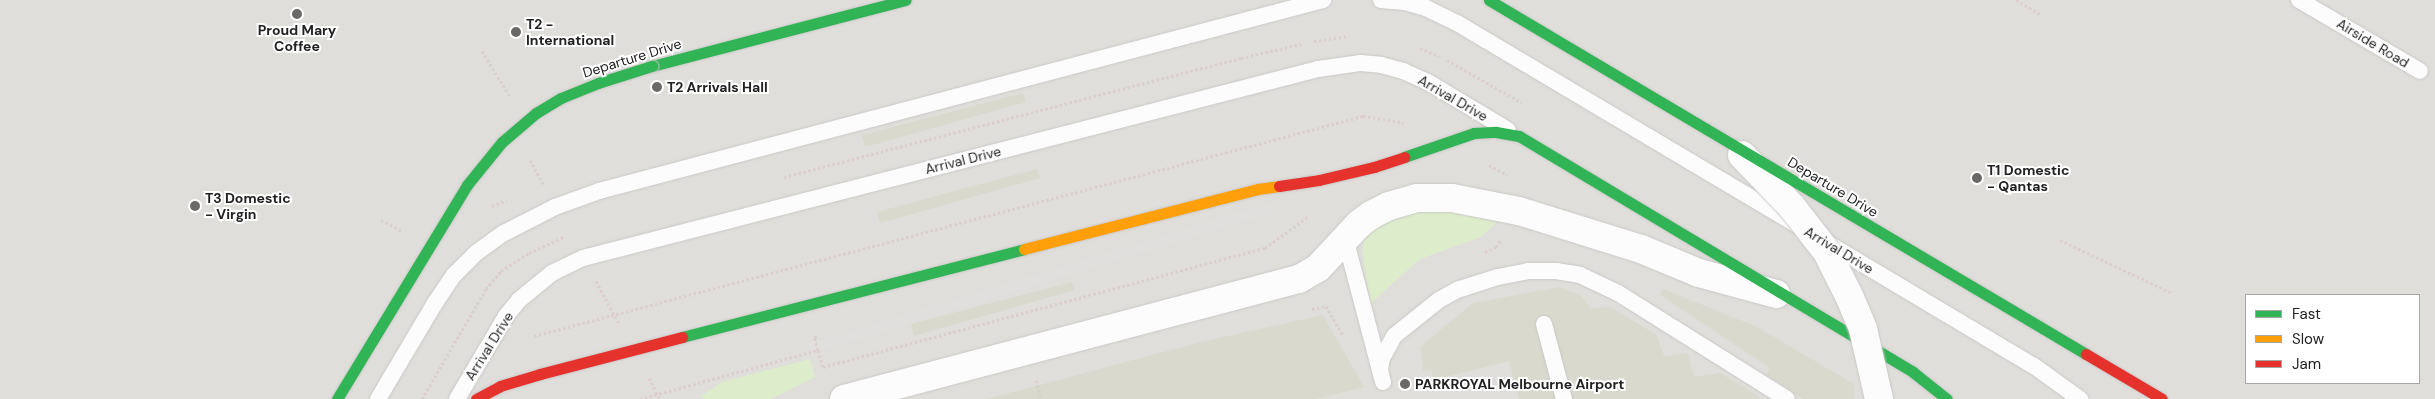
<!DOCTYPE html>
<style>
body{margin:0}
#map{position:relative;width:2435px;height:399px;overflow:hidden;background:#f0eeeb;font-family:"DM Sans",sans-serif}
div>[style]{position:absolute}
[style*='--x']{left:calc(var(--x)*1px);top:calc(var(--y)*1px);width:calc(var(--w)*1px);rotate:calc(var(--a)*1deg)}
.airport>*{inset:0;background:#e0deda}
.construction>*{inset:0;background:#d9d9cd}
.grass>*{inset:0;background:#ddeccb}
.parking>*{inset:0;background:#e0dfde;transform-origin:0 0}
.path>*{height:3px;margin-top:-1.5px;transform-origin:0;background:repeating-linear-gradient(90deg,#dccecd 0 2.5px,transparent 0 5px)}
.roads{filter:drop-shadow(0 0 1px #c9c8c7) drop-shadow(0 0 1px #c9c8c7)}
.lane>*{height:16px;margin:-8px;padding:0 8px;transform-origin:8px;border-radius:8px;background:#fdfcfc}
.street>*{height:28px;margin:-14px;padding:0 14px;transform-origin:14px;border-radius:14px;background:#fdfcfc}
.fast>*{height:11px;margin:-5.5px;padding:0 5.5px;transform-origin:5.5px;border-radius:5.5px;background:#30b455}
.slow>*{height:11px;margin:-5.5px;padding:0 5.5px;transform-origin:5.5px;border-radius:5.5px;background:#ff9f0a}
.jam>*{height:11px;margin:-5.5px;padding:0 5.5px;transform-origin:5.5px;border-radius:5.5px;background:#e5322d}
.bridges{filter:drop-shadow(0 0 1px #c9c8c7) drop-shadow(0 0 1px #c9c8c7)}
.street-bridge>*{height:28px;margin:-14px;padding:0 14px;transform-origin:14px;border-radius:14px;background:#fdfcfc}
.fast-bridge>*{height:11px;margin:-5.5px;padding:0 5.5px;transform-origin:5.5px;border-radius:5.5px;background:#30b455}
.jam-bridge>*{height:11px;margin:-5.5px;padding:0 5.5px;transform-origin:5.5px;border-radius:5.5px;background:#e5322d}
.dots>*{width:14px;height:14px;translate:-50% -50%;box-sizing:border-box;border:2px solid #fff;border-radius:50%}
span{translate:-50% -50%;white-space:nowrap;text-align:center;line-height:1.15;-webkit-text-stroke:4px #fff;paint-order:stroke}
.poi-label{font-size:14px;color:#222;font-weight:700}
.left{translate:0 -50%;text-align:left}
.street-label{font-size:14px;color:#222}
.legend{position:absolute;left:2245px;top:294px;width:175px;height:90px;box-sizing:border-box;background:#fff;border:1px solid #a7a7a7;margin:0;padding:6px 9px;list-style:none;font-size:15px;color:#222}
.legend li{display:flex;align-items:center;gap:10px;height:25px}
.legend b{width:25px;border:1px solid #a7a7a7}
</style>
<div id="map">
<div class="airport">
<div style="clip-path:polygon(evenodd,0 0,2435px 0,2435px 399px,0 399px,0 0,2246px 295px,2419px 295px,2419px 383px,2246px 383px,2246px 295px)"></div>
</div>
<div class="construction">
<div style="clip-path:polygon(1023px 93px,1026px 102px,865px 147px,862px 135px)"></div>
<div style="clip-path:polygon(1037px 169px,1040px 178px,880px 223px,877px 212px)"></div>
<div style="clip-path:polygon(1072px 282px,1075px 290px,914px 336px,911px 324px)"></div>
<div style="clip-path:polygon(1560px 287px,1580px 295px,1591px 308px,1610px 307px,1657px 335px,1664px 357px,1688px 353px,1694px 377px,1720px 373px,1757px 395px,1759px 399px,1519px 399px,1509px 361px,1434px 380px,1431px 370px,1423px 372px,1420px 347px,1473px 303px)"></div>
<div style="clip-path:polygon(1663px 289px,1755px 326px,1854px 384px,1854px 399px,1803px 399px,1766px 374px,1770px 368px,1660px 295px)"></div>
<div style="clip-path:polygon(1323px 315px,1364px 387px,1316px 399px,987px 399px,1201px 342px)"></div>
</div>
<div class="grass">
<div style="clip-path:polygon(1442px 208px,1500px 219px,1481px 237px,1420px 259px,1371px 303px,1363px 260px,1363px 241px,1375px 225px,1393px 214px)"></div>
<div style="clip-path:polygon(810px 359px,815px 377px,771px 399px,705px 399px,701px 396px,722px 382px)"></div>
</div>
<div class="parking">
<div style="left:1270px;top:203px;width:10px;height:483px;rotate:73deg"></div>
</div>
<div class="path">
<div style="--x:2016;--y:0;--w:30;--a:30"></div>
<div style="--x:1314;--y:41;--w:36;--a:-8"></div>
<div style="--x:1420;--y:48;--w:21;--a:23"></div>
<div style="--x:482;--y:51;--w:52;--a:58.5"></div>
<div style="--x:1447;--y:60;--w:86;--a:29.8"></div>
<div style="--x:530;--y:160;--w:29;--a:61"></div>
<div style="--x:1489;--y:165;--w:21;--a:28"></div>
<div style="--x:784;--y:177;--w:472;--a:-14.6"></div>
<div style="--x:1241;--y:58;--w:62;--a:-13.1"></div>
<div style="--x:492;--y:206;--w:16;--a:-22"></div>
<div style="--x:381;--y:220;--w:24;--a:28"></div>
<div style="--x:2060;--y:240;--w:124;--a:25.3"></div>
<div style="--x:1485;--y:252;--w:12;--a:-24"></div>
<div style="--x:1496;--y:247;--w:9;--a:-58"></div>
<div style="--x:596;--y:281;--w:47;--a:61.8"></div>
<div style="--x:1312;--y:309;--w:14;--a:-12"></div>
<div style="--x:1326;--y:306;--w:34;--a:60"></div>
<div style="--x:534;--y:336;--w:858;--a:-14.86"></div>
<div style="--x:1363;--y:116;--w:39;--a:9"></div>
<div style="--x:1402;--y:122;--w:2;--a:63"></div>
<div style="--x:818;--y:350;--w:18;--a:74"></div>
<div style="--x:823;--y:367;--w:458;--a:-15.1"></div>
<div style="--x:1265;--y:248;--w:54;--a:-36"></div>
<div style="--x:649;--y:378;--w:24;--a:62"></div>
<div style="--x:1036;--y:380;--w:20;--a:75"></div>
<div style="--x:422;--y:399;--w:127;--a:-59.8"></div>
<div style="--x:486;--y:289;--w:23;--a:-50"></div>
<div style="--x:501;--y:271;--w:33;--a:-33"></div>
<div style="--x:529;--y:253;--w:38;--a:-25"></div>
<div style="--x:640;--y:399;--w:185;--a:-15.4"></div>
<div style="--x:818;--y:350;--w:14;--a:-107"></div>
<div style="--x:814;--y:337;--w:3;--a:0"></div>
</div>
<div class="roads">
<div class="lane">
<div style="--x:1381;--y:0;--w:24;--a:5"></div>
<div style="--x:1405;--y:2;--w:22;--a:16"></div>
<div style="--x:1426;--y:8;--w:34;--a:26"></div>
<div style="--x:1457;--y:23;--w:398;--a:30.7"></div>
<div style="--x:2299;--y:0;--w:140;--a:30.4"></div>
<div style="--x:1345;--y:238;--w:149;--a:75.2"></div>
<div style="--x:1824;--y:241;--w:244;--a:30.8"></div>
<div style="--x:2034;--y:366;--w:57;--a:35.7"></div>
<div style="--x:1544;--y:324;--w:78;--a:75.1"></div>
<div style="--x:1380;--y:370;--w:12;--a:-81"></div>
<div style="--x:1382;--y:358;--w:25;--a:-61"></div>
<div style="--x:1394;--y:336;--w:58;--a:-38.7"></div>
<div style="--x:1439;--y:300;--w:21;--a:-29"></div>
<div style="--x:1457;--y:290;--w:43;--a:-17.6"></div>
<div style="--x:1498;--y:277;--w:31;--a:-11"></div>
<div style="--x:1528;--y:271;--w:28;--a:0"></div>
<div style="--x:1556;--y:271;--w:24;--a:9"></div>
<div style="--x:1580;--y:275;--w:42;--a:25.3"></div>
<div style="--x:1618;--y:293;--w:199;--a:32.1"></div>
<div style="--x:378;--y:399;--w:112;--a:-59.3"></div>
<div style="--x:435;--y:303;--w:34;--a:-56"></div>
<div style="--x:454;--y:275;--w:31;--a:-45"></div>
<div style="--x:476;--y:253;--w:34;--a:-36"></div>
<div style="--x:504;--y:233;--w:57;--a:-27"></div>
<div style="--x:555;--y:207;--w:47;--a:-20"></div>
<div style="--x:599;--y:191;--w:749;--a:-14.78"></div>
<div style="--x:457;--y:399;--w:96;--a:-59.4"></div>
<div style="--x:506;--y:316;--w:21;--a:-51"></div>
<div style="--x:519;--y:300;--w:43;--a:-39.3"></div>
<div style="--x:552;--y:273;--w:34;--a:-26"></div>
<div style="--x:583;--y:258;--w:759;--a:-14.42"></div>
<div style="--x:1318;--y:69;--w:42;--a:-8.1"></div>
<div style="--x:1360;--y:63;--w:21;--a:5"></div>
<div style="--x:1381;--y:65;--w:23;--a:15"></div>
<div style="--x:1403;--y:71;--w:27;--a:24"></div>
<div style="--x:1428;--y:82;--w:93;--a:31"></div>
</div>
<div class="street">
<div style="--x:844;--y:399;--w:471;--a:-14.8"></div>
<div style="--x:1299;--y:279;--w:22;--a:-30"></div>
<div style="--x:1318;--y:268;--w:60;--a:-47"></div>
<div style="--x:1359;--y:224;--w:15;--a:-37"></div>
<div style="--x:1371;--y:215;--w:20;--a:-27"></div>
<div style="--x:1389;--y:206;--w:29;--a:-16"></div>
<div style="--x:1417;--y:198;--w:35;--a:0"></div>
<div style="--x:1452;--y:198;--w:68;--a:11"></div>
<div style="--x:1519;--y:211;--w:128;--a:17.3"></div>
<div style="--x:1641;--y:249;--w:63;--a:22.5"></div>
<div style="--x:1699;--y:273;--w:80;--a:15.3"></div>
</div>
<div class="fast">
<div style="--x:652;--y:66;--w:262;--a:-14.6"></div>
<div style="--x:1404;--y:157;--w:74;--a:-18.9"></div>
<div style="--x:1474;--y:133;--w:22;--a:-3"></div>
<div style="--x:1496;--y:132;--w:23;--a:10"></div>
<div style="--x:1519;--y:136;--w:459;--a:30.9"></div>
<div style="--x:1913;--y:372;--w:43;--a:38.5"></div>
<div style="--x:682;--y:337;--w:353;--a:-14.4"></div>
</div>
<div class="slow">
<div style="--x:1024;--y:249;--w:242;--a:-14.4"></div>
<div style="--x:1258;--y:189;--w:21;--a:-8"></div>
</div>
<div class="jam">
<div style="--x:1279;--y:186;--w:40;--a:-8.5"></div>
<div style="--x:1319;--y:180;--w:57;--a:-13.3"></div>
<div style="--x:1374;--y:167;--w:32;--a:-18"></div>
<div style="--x:476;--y:399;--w:27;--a:-28"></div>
<div style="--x:500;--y:386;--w:42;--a:-16.7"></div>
<div style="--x:540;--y:374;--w:147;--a:-14.6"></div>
</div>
</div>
<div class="bridges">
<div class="street-bridge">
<div style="--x:1742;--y:155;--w:72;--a:46.1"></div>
<div style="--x:1792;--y:207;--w:57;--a:52.1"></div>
<div style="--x:1827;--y:252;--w:51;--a:63.4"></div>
<div style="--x:1850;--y:298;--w:34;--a:67"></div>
<div style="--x:1863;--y:329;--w:72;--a:77.1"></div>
</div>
<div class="fast-bridge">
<div style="--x:1489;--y:0;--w:694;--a:30.67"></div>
<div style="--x:337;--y:399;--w:250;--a:-58.7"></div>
<div style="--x:467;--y:185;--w:55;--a:-50.9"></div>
<div style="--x:502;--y:142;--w:45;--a:-40.5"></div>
<div style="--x:536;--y:113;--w:29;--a:-31"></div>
<div style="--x:561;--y:98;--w:40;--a:-22"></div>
<div style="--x:598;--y:83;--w:57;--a:-17.5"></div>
</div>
<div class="jam-bridge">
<div style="--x:2086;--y:354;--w:88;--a:30.6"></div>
</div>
</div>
<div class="dots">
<div style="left:297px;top:14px;background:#6a6968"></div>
<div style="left:516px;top:32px;background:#6a6968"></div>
<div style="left:657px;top:87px;background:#6a6968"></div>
<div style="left:1977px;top:178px;background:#6a6968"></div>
<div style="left:195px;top:206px;background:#6a6968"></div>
<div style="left:1405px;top:384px;background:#6a6968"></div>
</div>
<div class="poi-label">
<span class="left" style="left:526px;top:32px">T2 -<br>International</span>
<span style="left:297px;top:38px">Proud Mary<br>Coffee</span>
<span class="left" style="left:667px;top:87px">T2 Arrivals Hall</span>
<span class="left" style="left:1987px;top:178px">T1 Domestic<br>- Qantas</span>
<span class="left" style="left:205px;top:206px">T3 Domestic<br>- Virgin</span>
<span class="left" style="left:1415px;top:384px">PARKROYAL Melbourne Airport</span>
</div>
<div class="street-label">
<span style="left:2373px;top:43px;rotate:31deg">Airside Road</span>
<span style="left:632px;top:58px;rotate:-17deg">Departure Drive</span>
<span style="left:1453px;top:98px;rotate:30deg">Arrival Drive</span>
<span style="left:963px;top:160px;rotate:-14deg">Arrival Drive</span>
<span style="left:1833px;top:187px;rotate:31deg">Departure Drive</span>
<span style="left:1839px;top:250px;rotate:31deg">Arrival Drive</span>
<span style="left:489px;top:346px;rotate:-58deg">Arrival Drive</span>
</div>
<ul class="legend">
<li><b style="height:6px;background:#30b455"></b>Fast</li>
<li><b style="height:6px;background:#ff9f0a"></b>Slow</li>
<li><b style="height:6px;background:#e5322d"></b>Jam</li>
</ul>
</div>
